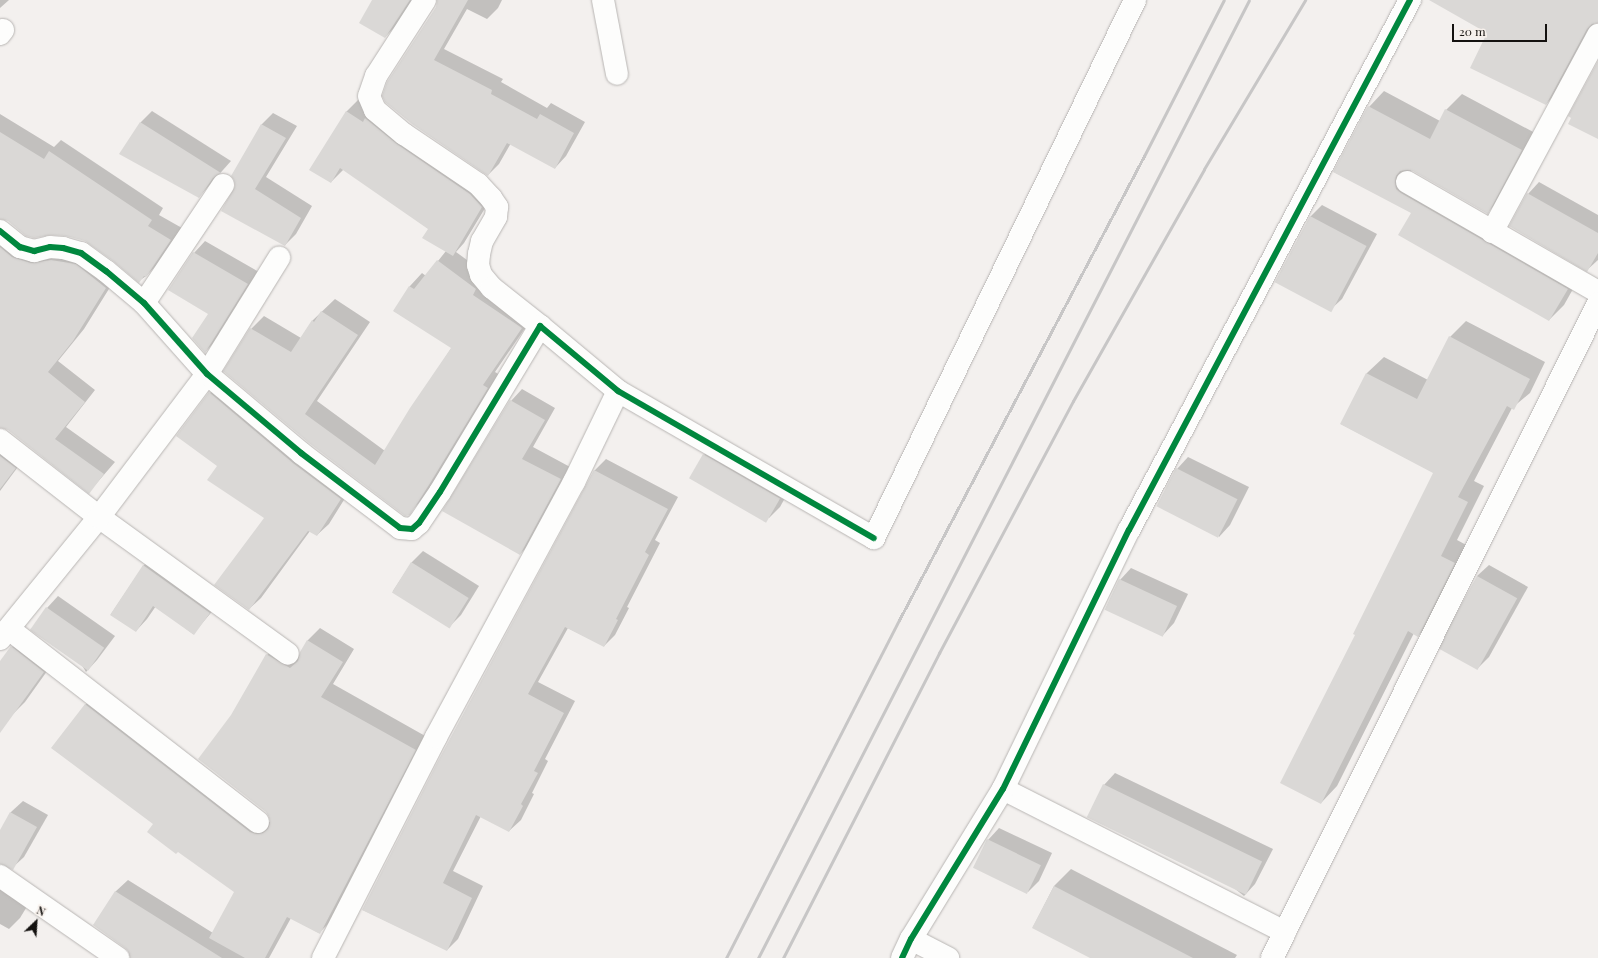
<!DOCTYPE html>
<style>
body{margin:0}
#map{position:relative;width:1598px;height:958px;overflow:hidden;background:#f3f0ee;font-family:"Playfair Display",serif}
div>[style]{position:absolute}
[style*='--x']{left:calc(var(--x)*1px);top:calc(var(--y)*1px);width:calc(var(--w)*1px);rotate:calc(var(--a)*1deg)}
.shadow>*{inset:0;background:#0003}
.building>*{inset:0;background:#dad8d6;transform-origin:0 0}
.roads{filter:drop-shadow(0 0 1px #b8b5b3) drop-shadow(0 0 1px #b8b5b3)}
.minor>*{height:22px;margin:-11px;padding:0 11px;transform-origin:11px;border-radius:11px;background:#fdfdfc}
.rail>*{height:3px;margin:-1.5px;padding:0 1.5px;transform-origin:1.5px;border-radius:1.5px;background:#c7c6c6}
.cycleway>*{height:6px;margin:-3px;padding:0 3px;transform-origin:3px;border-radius:3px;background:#00873e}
span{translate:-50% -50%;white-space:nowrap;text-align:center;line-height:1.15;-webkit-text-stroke:3.5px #f6f0eb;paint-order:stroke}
.north{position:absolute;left:16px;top:902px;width:40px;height:40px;-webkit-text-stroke:3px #f6f0eb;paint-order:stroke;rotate:25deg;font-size:11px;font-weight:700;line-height:16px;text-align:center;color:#141210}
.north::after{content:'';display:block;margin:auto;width:14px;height:18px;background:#141210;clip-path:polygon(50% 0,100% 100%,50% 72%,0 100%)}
.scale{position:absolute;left:1452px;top:24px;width:95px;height:18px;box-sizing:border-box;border:2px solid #141210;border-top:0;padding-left:5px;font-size:12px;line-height:14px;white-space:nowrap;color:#141210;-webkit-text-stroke:3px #f6f0eb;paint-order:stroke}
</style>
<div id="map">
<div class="shadow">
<div style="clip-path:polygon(0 0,9px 0,0 8px)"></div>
<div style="clip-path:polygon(374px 0,413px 0,397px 25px,385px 37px)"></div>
<div style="clip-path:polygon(441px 0,502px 0,498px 8px,487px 19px,467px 9px,444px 49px,503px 79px,501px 82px,547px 108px,551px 103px,585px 122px,566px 156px,555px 168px,511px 143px,499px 164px,488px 175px,412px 123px)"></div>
<div style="clip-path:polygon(1431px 0,1598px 0,1598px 22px,1595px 22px,1557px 93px,1546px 104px,1488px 32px)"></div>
<div style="clip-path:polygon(1384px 91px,1440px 121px,1446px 110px,1462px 94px,1537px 134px,1503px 197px,1487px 213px,1411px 169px,1411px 172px,1582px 273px,1564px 305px,1549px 320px,1412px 212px,1334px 172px,1369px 107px)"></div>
<div style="clip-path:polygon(358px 100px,493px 195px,464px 243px,456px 252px,489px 276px,534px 315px,495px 372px,500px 375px,442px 471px,420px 502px,407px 515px,309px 442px,251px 329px,264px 316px,301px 338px,312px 321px,335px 299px,370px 322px,317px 401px,385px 451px,452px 347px,394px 311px,410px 286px,422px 273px,426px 276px,446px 251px,429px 229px,344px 169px,331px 182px,346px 112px)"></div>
<div style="clip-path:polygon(152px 111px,231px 161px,199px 197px,121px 154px,141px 122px)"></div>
<div style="clip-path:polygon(273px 113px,297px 126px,266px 177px,312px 206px,296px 234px,285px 245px,232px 176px,262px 124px)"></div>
<div style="clip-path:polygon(0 114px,54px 147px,61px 140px,163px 208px,159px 215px,182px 228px,157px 265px,146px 276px,139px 281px,114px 260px,85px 240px,0 218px)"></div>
<div style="clip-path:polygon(1539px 182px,1598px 215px,1598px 260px,1587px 270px,1528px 194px)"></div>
<div style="clip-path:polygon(1322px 205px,1377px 234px,1342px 299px,1330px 310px,1276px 281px,1311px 216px)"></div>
<div style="clip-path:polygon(0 225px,43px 252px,117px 276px,84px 329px,58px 361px,95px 390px,66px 427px,115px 462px,89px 492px,8px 429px,0 427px)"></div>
<div style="clip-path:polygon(205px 241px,259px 272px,217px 340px,205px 352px,210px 314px,194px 253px)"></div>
<div style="clip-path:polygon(1466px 321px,1545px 362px,1530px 393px,1512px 408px,1474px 481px,1484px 486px,1457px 540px,1470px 547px,1434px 619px,1418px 636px,1414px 633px,1337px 786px,1321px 803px,1356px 634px,1435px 473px,1341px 424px,1367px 373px,1384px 357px,1428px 380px,1450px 337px)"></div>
<div style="clip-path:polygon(221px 381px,352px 487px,329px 524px,317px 535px,310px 531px,261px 598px,249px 609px,266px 518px,218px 465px,210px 393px)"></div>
<div style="clip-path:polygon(522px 389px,555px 408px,533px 447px,572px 468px,532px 542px,520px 554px,511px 401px)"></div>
<div style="clip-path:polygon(0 433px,26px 456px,0 491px)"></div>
<div style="clip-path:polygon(715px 443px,791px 487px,780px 507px,769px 518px,704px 455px)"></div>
<div style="clip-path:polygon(1188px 457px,1249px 487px,1230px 525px,1219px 537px,1177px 469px)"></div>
<div style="clip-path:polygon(606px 459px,678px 497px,655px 540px,660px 543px,627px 607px,629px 608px,615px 635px,604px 646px,568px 628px,538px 682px,575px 701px,545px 759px,548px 761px,532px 793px,534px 794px,521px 820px,509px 831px,481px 816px,453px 871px,483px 886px,458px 939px,447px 950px,363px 910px,594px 471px)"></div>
<div style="clip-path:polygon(423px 551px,479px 586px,461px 615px,449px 627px,393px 591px,412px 562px)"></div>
<div style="clip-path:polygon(156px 554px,221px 601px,193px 634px,156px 606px,147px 619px,136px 631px,111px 614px,144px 565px)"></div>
<div style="clip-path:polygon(1489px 565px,1528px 587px,1489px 657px,1477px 669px,1477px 576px)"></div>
<div style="clip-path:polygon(1131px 568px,1188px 594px,1174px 623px,1163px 635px,1120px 580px)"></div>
<div style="clip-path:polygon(58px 596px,115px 636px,97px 660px,86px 672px,47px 608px)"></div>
<div style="clip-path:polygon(320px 628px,354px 649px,333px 684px,427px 737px,332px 920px,319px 933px,291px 918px,269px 958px,130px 958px,115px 892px,128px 880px,213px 933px,235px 892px,155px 823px,52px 748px,86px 704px,98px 692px,269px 822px,271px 822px,232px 715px,267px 655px,279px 643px,300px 655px,308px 640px)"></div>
<div style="clip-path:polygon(23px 635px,55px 660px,25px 702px,13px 714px,0 704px,0 663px,12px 647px)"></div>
<div style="clip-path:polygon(1115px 773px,1273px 849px,1255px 884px,1244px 896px,1104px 785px)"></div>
<div style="clip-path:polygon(23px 801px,48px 815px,24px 857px,12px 868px,0 863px,0 832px,11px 812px)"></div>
<div style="clip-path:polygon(999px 828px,1052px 853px,1039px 881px,1028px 892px,988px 840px)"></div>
<div style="clip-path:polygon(1071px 869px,1237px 955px,1235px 958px,1092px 958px,1033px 927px,1054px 886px)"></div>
<div style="clip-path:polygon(0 870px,34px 895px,20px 918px,9px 929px,0 924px)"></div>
</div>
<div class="building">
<div style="clip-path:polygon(372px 0,410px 0,385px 38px,359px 23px)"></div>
<div style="clip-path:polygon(437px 0,468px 0,434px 60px,492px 90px,491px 94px,537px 119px,540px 114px,574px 133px,555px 169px,507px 143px,488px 176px,412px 124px,385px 102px,382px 96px,387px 82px,436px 7px)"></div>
<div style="clip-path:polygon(1429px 0,1598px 0,1598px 23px,1592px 24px,1587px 29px,1546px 105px,1470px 68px,1487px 33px)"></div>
<div style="clip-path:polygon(1598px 61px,1598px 139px,1568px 124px,1571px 118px,1568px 116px)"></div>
<div style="clip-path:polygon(1368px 106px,1430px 139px,1445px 109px,1522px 150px,1488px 214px,1413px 171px,1407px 170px,1400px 171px,1396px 176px,1395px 182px,1396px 189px,1401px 193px,1568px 289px,1549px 321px,1398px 235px,1411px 213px,1333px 172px)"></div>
<div style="clip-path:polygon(346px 111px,363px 122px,365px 118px,397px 144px,470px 194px,481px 206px,482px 207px,453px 256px,422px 238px,428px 229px,340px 168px,331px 183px,309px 170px)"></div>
<div style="clip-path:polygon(140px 122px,221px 173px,213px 178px,199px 198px,119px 154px)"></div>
<div style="clip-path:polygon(261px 124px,286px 138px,255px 189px,301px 218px,285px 246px,221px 211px,235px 186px,234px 180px,231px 176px)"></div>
<div style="clip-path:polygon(0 132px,44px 159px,49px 151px,152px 220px,148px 226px,171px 240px,146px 277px,144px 276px,139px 283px,113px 261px,85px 241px,66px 236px,51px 235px,34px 238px,26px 236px,8px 221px,0 219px)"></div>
<div style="clip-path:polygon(1527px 193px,1598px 233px,1598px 253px,1587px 272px,1509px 226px)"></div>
<div style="left:1310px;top:216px;width:64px;height:75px;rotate:28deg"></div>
<div style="clip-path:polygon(0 247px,12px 257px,31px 263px,51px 260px,76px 264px,106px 288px,73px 341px,48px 372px,85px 402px,55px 439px,104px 474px,89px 494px,8px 430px,0 428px)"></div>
<div style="clip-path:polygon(193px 252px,248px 284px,205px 353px,192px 338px,208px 314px,168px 290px)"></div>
<div style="clip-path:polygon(437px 260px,476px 289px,473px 295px,522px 328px,483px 385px,488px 388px,429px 485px,410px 515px,405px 516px,309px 443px,223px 371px,250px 328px,291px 352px,312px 320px,314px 322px,321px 311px,358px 335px,305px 414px,375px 465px,410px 408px,451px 348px,393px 311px,409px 286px,414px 289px)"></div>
<div style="clip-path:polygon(1449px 336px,1530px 379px,1514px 410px,1507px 406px,1458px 497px,1468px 502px,1441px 556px,1455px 563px,1418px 637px,1408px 631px,1321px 804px,1280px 783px,1355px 635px,1353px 634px,1433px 473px,1340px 424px,1366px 373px,1417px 399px)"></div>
<div style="clip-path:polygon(209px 392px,293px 463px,341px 499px,317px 536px,308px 531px,249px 610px,214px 585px,264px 518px,207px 480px,217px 466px,176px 436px)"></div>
<div style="clip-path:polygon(510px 400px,545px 420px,522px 459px,561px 479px,520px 555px,442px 511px)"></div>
<div style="left:703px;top:454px;width:89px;height:28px;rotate:30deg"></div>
<div style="clip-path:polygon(0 456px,16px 468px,0 489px)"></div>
<div style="left:1176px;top:468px;width:69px;height:43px;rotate:27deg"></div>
<div style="clip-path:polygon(594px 470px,668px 509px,645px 552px,649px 555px,616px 619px,618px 620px,604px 647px,565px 627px,528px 694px,564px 713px,534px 771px,538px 773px,521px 804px,523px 806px,509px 832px,476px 815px,443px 883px,472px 898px,447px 951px,362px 910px,438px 761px)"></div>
<div style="left:411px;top:562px;width:68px;height:36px;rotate:32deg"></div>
<div style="clip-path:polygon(143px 565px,210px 613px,194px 635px,153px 606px,136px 632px,110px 615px)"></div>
<div style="left:1477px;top:576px;width:46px;height:82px;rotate:29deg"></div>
<div style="left:1119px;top:579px;width:64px;height:34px;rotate:25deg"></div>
<div style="left:46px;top:607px;width:71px;height:28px;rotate:35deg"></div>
<div style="clip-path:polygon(307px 640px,343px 662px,321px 697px,416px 750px,320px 934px,287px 917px,265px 958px,245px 958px,209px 938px,234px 892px,178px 852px,176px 854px,147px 832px,153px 824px,51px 748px,85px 704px,250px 832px,257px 834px,263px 833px,268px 829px,270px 823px,269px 817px,266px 812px,198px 759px,231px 715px,266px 654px,290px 668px,298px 661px,300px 652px)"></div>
<div style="clip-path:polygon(11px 646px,44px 672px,0 733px,0 661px)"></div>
<div style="left:1103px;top:784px;width:177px;height:37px;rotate:26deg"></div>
<div style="clip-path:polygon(10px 812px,37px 827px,13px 870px,0 864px,0 830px)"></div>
<div style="left:987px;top:839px;width:60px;height:32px;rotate:26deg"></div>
<div style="clip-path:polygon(1054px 886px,1193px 958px,1090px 958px,1032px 928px)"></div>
<div style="clip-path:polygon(115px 891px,222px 958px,130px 958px,129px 952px,125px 948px,93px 925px)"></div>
</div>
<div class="roads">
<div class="minor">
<div style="--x:425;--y:0;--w:90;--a:122.8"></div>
<div style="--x:376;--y:76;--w:21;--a:109"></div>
<div style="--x:369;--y:96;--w:15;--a:67"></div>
<div style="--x:375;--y:110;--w:38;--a:40"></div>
<div style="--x:404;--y:134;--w:89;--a:34"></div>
<div style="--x:478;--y:184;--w:19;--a:47"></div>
<div style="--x:491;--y:198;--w:11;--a:56"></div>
<div style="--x:497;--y:207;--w:10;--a:96"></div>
<div style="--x:496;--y:217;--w:28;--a:120"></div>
<div style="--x:482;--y:241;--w:13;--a:103"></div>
<div style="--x:479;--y:254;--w:11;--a:95"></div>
<div style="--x:478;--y:265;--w:10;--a:73"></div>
<div style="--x:481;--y:275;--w:17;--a:50"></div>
<div style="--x:492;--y:288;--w:61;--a:38.4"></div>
<div style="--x:603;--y:0;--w:75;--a:79.3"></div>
<div style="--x:0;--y:34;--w:5;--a:-53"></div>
<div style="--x:1407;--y:182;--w:220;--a:29.9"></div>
<div style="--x:0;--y:231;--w:26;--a:39"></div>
<div style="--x:20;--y:247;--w:15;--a:16"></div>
<div style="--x:34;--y:251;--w:16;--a:-14"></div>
<div style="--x:50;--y:247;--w:13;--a:4"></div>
<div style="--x:63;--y:248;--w:19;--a:16"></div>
<div style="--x:81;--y:253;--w:31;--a:36"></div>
<div style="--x:106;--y:271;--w:50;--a:40.1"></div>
<div style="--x:144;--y:303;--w:95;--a:48.4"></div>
<div style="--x:207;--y:374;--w:123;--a:40"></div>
<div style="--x:301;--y:453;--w:124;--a:37.1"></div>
<div style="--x:400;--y:528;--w:12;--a:5"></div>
<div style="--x:412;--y:529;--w:9;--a:-41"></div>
<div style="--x:419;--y:523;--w:37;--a:-56"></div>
<div style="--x:440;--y:492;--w:194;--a:-58.9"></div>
<div style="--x:540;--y:326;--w:102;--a:39.8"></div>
<div style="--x:618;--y:391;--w:295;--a:29.9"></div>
<div style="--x:874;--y:538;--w:598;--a:-64.12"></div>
<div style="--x:1492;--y:232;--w:224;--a:-61.7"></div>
<div style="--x:144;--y:303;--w:142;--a:-56.2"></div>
<div style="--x:0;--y:440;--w:125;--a:37.9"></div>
<div style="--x:99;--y:517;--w:233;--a:35.9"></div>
<div style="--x:9;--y:629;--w:315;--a:37.8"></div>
<div style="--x:0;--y:639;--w:157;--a:-50.9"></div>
<div style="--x:99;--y:517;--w:179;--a:-52.9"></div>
<div style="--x:207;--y:374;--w:137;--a:-58.2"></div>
<div style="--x:1003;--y:789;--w:316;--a:26.9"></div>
<div style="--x:0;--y:876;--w:144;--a:34.8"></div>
<div style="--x:911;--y:939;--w:42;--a:27.2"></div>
<div style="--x:323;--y:958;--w:248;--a:-62.9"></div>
<div style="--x:436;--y:737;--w:290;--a:-61.6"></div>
<div style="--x:574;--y:482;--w:101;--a:-64.2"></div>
<div style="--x:902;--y:958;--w:21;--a:-65"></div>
<div style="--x:911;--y:939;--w:176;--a:-58.5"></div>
<div style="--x:1003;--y:789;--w:288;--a:-64.1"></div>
<div style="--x:1129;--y:530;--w:600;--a:-62.07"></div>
<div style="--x:1272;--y:958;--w:731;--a:-63.51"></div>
</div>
</div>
<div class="rail">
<div style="--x:726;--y:958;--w:380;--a:-62.9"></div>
<div style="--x:899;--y:620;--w:525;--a:-62.17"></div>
<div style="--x:1144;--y:156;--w:175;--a:-62.9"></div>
<div style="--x:758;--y:958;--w:1076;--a:-62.86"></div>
<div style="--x:783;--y:958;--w:343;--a:-62.9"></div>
<div style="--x:939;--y:653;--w:285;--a:-62"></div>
<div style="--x:1073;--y:401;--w:266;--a:-60.5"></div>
<div style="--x:1204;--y:169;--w:197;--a:-59.1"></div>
</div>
<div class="cycleway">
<div style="--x:0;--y:231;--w:26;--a:39"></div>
<div style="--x:20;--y:247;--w:15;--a:16"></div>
<div style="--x:34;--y:251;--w:16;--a:-14"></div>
<div style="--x:50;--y:247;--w:13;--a:4"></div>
<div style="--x:63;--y:248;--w:19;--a:16"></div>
<div style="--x:81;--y:253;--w:31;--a:36"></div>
<div style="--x:106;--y:271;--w:50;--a:40.1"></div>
<div style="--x:144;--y:303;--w:95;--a:48.4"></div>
<div style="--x:207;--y:374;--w:123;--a:40"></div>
<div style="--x:301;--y:453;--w:124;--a:37.1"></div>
<div style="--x:400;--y:528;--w:12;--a:5"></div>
<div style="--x:412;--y:529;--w:9;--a:-41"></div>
<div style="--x:419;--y:523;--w:37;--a:-56"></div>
<div style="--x:440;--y:492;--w:194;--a:-58.9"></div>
<div style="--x:540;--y:326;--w:102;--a:39.8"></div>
<div style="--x:618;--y:391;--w:295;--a:29.9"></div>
<div style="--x:902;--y:958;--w:21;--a:-65"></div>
<div style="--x:911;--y:939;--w:176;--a:-58.5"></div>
<div style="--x:1003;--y:789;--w:288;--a:-64.1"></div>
<div style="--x:1129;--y:530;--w:600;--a:-62.07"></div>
</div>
<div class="north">N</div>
<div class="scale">20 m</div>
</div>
